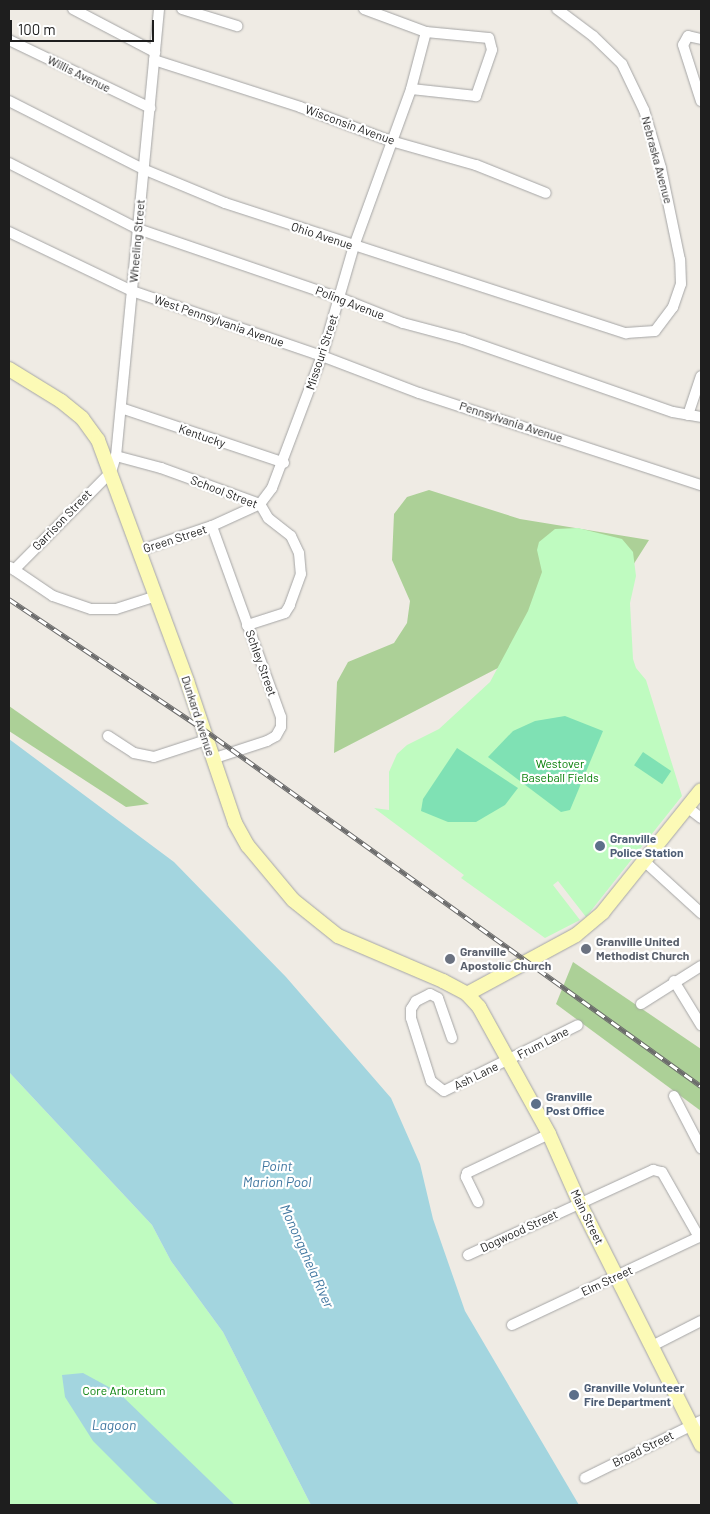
<!DOCTYPE html>
<style>
body{margin:0}
#map{position:relative;width:710px;height:1514px;overflow:hidden;background:#efebe4;font-family:Barlow,sans-serif}
div>[style]{position:absolute}
[style*='--x']{left:calc(var(--x)*1px);top:calc(var(--y)*1px);width:calc(var(--w)*1px);rotate:calc(var(--a)*1deg)}
.forest>*{inset:0;background:#acd097}
.park>*{inset:0;background:#bffbc0}
.pitch>*{inset:0;background:#7fe1b4;transform-origin:0 0}
.water>*{inset:0;background:#a3d5df}
.roads{filter:drop-shadow(0 0 1px #a5a5a5) drop-shadow(0 0 1px #a5a5a5)}
.street>*{height:10px;margin:-5px;padding:0 5px;transform-origin:5px;border-radius:5px;background:#fff}
.secondary>*{height:14px;margin:-7px;padding:0 7px;transform-origin:7px;border-radius:7px;background:#fcfab6}
.rail>*{height:5px;margin-top:-2.5px;transform-origin:0;background:repeating-linear-gradient(90deg,#fff 0 9px,#6c6c6c 0 18px);box-sizing:border-box;border-block:1px solid #6c6c6c}
.dots>*{width:14px;height:14px;translate:-50% -50%;box-sizing:border-box;border:2px solid #fff;border-radius:50%}
span{translate:-50% -50%;white-space:nowrap;text-align:center;line-height:1.15;-webkit-text-stroke:4.5px #fff;paint-order:stroke}
.street-label{font-size:12px;color:#1e1e1e}
.park-label{font-size:12px;color:#088109}
.service-label{font-size:12px;color:#4e5e75;font-weight:700}
.left{translate:0 -50%;text-align:left}
.worship-label{font-size:12px;color:#5b616d;font-weight:700}
.water-label{font-size:14px;color:#4278a1;font-style:italic}
.frame{position:absolute;inset:0;border:10px solid #1e1e1e;pointer-events:none}
.scale{position:absolute;left:10px;top:20px;width:144px;height:22px;box-sizing:border-box;border:2px solid #1e1e1e;border-top:0;padding-left:6px;font-size:15px;line-height:18px;white-space:nowrap;color:#1e1e1e;-webkit-text-stroke:4px #fff;paint-order:stroke}
</style>
<div id="map">
<div class="forest">
<div style="clip-path:polygon(429px 490px,520px 519px,649px 540px,621px 584px,571px 630px,334px 753px,337px 682px,348px 662px,394px 643px,407px 623px,410px 601px,392px 560px,394px 514px,407px 497px)"></div>
<div style="clip-path:polygon(9px 706px,149px 804px,126px 807px,9px 731px)"></div>
<div style="clip-path:polygon(573px 962px,701px 1049px,701px 1111px,556px 1004px)"></div>
</div>
<div class="park">
<div style="clip-path:polygon(578px 528px,622px 539px,633px 552px,636px 576px,630px 603px,633px 659px,636px 668px,646px 680px,682px 796px,586px 917px,558px 881px,553px 885px,580px 920px,545px 938px,461px 878px,464px 875px,374px 808px,389px 810px,389px 772px,397px 754px,407px 745px,439px 729px,490px 682px,528px 611px,542px 572px,537px 550px,539px 542px,555px 529px)"></div>
<div style="clip-path:polygon(9px 1072px,152px 1225px,171px 1261px,223px 1332px,311px 1505px,9px 1505px)"></div>
</div>
<div class="pitch">
<div style="clip-path:polygon(565px 716px,603px 731px,570px 810px,561px 812px,488px 757px,513px 731px,535px 721px)"></div>
<div style="clip-path:polygon(457px 748px,518px 788px,505px 805px,476px 822px,448px 822px,421px 811px,423px 799px)"></div>
<div style="left:643px;top:752px;width:34px;height:16px;rotate:34deg"></div>
</div>
<div class="water">
<div style="clip-path:polygon(9px 739px,174px 862px,286px 977px,391px 1098px,420px 1164px,433px 1219px,465px 1311px,579px 1505px,311px 1505px,223px 1332px,171px 1261px,152px 1225px,9px 1072px)"></div>
<div style="clip-path:polygon(83px 1373px,118px 1392px,235px 1505px,159px 1505px,151px 1499px,93px 1441px,65px 1397px,62px 1375px)"></div>
</div>
<div class="roads">
<div class="street">
<div style="--x:73;--y:9;--w:93;--a:27.7"></div>
<div style="--x:182;--y:9;--w:58;--a:17.2"></div>
<div style="--x:364;--y:9;--w:66;--a:20.4"></div>
<div style="--x:426;--y:32;--w:63;--a:5.4"></div>
<div style="--x:489;--y:38;--w:12;--a:76"></div>
<div style="--x:492;--y:50;--w:49;--a:109.2"></div>
<div style="--x:476;--y:96;--w:65;--a:-173.9"></div>
<div style="--x:701;--y:39;--w:13;--a:-167"></div>
<div style="--x:688;--y:36;--w:10;--a:119"></div>
<div style="--x:683;--y:45;--w:59;--a:72.2"></div>
<div style="--x:9;--y:40;--w:157;--a:25.7"></div>
<div style="--x:154;--y:60;--w:153;--a:17.8"></div>
<div style="--x:300;--y:107;--w:97;--a:20.5"></div>
<div style="--x:391;--y:141;--w:88;--a:15.8"></div>
<div style="--x:476;--y:165;--w:75;--a:21.8"></div>
<div style="--x:9;--y:101;--w:150;--a:26.9"></div>
<div style="--x:143;--y:169;--w:89;--a:22.5"></div>
<div style="--x:225;--y:203;--w:422;--a:18"></div>
<div style="--x:626;--y:333;--w:29;--a:-4"></div>
<div style="--x:655;--y:331;--w:30;--a:-53"></div>
<div style="--x:673;--y:307;--w:24;--a:-71"></div>
<div style="--x:681;--y:284;--w:24;--a:-92"></div>
<div style="--x:680;--y:260;--w:94;--a:-101.7"></div>
<div style="--x:661;--y:168;--w:60;--a:-106.3"></div>
<div style="--x:644;--y:110;--w:51;--a:-115.6"></div>
<div style="--x:622;--y:64;--w:40;--a:-136"></div>
<div style="--x:593;--y:36;--w:45;--a:-143.1"></div>
<div style="--x:9;--y:163;--w:145;--a:27.1"></div>
<div style="--x:138;--y:229;--w:213;--a:18.9"></div>
<div style="--x:340;--y:298;--w:68;--a:21.6"></div>
<div style="--x:403;--y:323;--w:62;--a:14.9"></div>
<div style="--x:463;--y:339;--w:222;--a:19.2"></div>
<div style="--x:673;--y:412;--w:28;--a:10"></div>
<div style="--x:9;--y:232;--w:136;--a:25.6"></div>
<div style="--x:132;--y:291;--w:201;--a:18.9"></div>
<div style="--x:322;--y:356;--w:104;--a:20.9"></div>
<div style="--x:419;--y:393;--w:297;--a:18.1"></div>
<div style="--x:121;--y:408;--w:172;--a:18.6"></div>
<div style="--x:688;--y:415;--w:41;--a:-71.6"></div>
<div style="--x:116;--y:456;--w:47;--a:14.9"></div>
<div style="--x:161;--y:468;--w:105;--a:20"></div>
<div style="--x:260;--y:504;--w:16;--a:60"></div>
<div style="--x:268;--y:518;--w:29;--a:38"></div>
<div style="--x:291;--y:536;--w:19;--a:65"></div>
<div style="--x:299;--y:553;--w:21;--a:85"></div>
<div style="--x:301;--y:574;--w:33;--a:110"></div>
<div style="--x:290;--y:605;--w:9;--a:122"></div>
<div style="--x:285;--y:613;--w:40;--a:162"></div>
<div style="--x:138;--y:551;--w:78;--a:-18.7"></div>
<div style="--x:212;--y:526;--w:53;--a:-24.6"></div>
<div style="--x:260;--y:504;--w:20;--a:-53"></div>
<div style="--x:272;--y:488;--w:141;--a:-69.3"></div>
<div style="--x:322;--y:356;--w:115;--a:-73.8"></div>
<div style="--x:354;--y:246;--w:167;--a:-70"></div>
<div style="--x:411;--y:89;--w:59;--a:-75.3"></div>
<div style="--x:10;--y:567;--w:52;--a:34"></div>
<div style="--x:53;--y:596;--w:40;--a:18.9"></div>
<div style="--x:91;--y:609;--w:25;--a:0"></div>
<div style="--x:116;--y:609;--w:40;--a:-18"></div>
<div style="--x:14;--y:570;--w:138;--a:-45.3"></div>
<div style="--x:111;--y:472;--w:17;--a:-73"></div>
<div style="--x:116;--y:456;--w:449;--a:-84.5"></div>
<div style="--x:108;--y:736;--w:31;--a:33"></div>
<div style="--x:134;--y:753;--w:20;--a:11"></div>
<div style="--x:154;--y:757;--w:55;--a:-18.1"></div>
<div style="--x:212;--y:759;--w:58;--a:-18.1"></div>
<div style="--x:267;--y:741;--w:10;--a:-29"></div>
<div style="--x:276;--y:736;--w:10;--a:-61"></div>
<div style="--x:281;--y:727;--w:10;--a:-90"></div>
<div style="--x:281;--y:717;--w:203;--a:-109.9"></div>
<div style="--x:687;--y:807;--w:18;--a:38"></div>
<div style="--x:643;--y:860;--w:79;--a:42.4"></div>
<div style="--x:674;--y:981;--w:52;--a:58.5"></div>
<div style="--x:641;--y:1004;--w:71;--a:-32.3"></div>
<div style="--x:452;--y:1038;--w:42;--a:-109.3"></div>
<div style="--x:438;--y:998;--w:9;--a:-153"></div>
<div style="--x:430;--y:994;--w:16;--a:153"></div>
<div style="--x:416;--y:1001;--w:9;--a:122"></div>
<div style="--x:411;--y:1009;--w:9;--a:90"></div>
<div style="--x:411;--y:1018;--w:66;--a:72.4"></div>
<div style="--x:431;--y:1081;--w:16;--a:38"></div>
<div style="--x:444;--y:1091;--w:149;--a:-26.2"></div>
<div style="--x:674;--y:1096;--w:59;--a:62.6"></div>
<div style="--x:478;--y:1202;--w:28;--a:-116"></div>
<div style="--x:466;--y:1177;--w:4;--a:-76"></div>
<div style="--x:467;--y:1173;--w:91;--a:-25.4"></div>
<div style="--x:468;--y:1255;--w:204;--a:-24.7"></div>
<div style="--x:653;--y:1170;--w:9;--a:13"></div>
<div style="--x:662;--y:1172;--w:75;--a:60.4"></div>
<div style="--x:512;--y:1325;--w:209;--a:-25.2"></div>
<div style="--x:652;--y:1346;--w:55;--a:-27"></div>
<div style="--x:585;--y:1478;--w:129;--a:-26.2"></div>
</div>
<div class="secondary">
<div style="--x:9;--y:369;--w:61;--a:31.6"></div>
<div style="--x:61;--y:401;--w:27;--a:39"></div>
<div style="--x:82;--y:418;--w:27;--a:54"></div>
<div style="--x:98;--y:440;--w:257;--a:69.7"></div>
<div style="--x:187;--y:681;--w:150;--a:71.3"></div>
<div style="--x:235;--y:823;--w:26;--a:61"></div>
<div style="--x:248;--y:846;--w:70;--a:50.2"></div>
<div style="--x:293;--y:900;--w:58;--a:38.7"></div>
<div style="--x:338;--y:936;--w:114;--a:23.2"></div>
<div style="--x:443;--y:981;--w:27;--a:28"></div>
<div style="--x:467;--y:994;--w:18;--a:47"></div>
<div style="--x:479;--y:1007;--w:145;--a:61.1"></div>
<div style="--x:549;--y:1134;--w:77;--a:66.1"></div>
<div style="--x:580;--y:1204;--w:270;--a:63.3"></div>
<div style="--x:467;--y:994;--w:124;--a:-28.4"></div>
<div style="--x:576;--y:935;--w:35;--a:-40"></div>
<div style="--x:603;--y:912;--w:156;--a:-51.2"></div>
</div>
</div>
<div class="rail">
<div style="--x:9;--y:599;--w:232;--a:33.8"></div>
<div style="--x:202;--y:728;--w:614;--a:35.66"></div>
</div>
<div class="dots">
<div style="left:600px;top:846px;background:#5c6f8a"></div>
<div style="left:586px;top:949px;background:#6b7280"></div>
<div style="left:450px;top:959px;background:#6b7280"></div>
<div style="left:536px;top:1104px;background:#5c6f8a"></div>
<div style="left:574px;top:1395px;background:#5c6f8a"></div>
</div>
<div class="street-label">
<span style="left:79px;top:74px;rotate:26deg">Willis Avenue</span>
<span style="left:350px;top:125px;rotate:20deg">Wisconsin Avenue</span>
<span style="left:657px;top:160px;rotate:75deg">Nebraska Avenue</span>
<span style="left:322px;top:236px;rotate:18deg">Ohio Avenue</span>
<span style="left:137px;top:241px;rotate:-85deg">Wheeling Street</span>
<span style="left:350px;top:303px;rotate:21deg">Poling Avenue</span>
<span style="left:219px;top:321px;rotate:19deg">West Pennsylvania Avenue</span>
<span style="left:322px;top:352px;rotate:-72deg">Missouri Street</span>
<span style="left:511px;top:422px;rotate:18deg">Pennsylvania Avenue</span>
<span style="left:202px;top:436px;rotate:19deg">Kentucky</span>
<span style="left:224px;top:492px;rotate:21deg">School Street</span>
<span style="left:62px;top:520px;rotate:-46deg">Garrison Street</span>
<span style="left:175px;top:539px;rotate:-18deg">Green Street</span>
<span style="left:261px;top:663px;rotate:70deg">Schley Street</span>
<span style="left:198px;top:716px;rotate:72deg">Dunkard Avenue</span>
<span style="left:543px;top:1043px;rotate:-27deg">Frum Lane</span>
<span style="left:476px;top:1076px;rotate:-26deg">Ash Lane</span>
<span style="left:587px;top:1217px;rotate:64deg">Main Street</span>
<span style="left:519px;top:1231px;rotate:-25deg">Dogwood Street</span>
<span style="left:607px;top:1281px;rotate:-25deg">Elm Street</span>
<span style="left:643px;top:1449px;rotate:-26deg">Broad Street</span>
</div>
<div class="park-label">
<span style="left:560px;top:771px">Westover<br>Baseball Fields</span>
<span style="left:124px;top:1391px">Core Arboretum</span>
</div>
<div class="service-label">
<span class="left" style="left:610px;top:846px">Granville<br>Police Station</span>
<span class="left" style="left:546px;top:1104px">Granville<br>Post Office</span>
<span class="left" style="left:584px;top:1395px">Granville Volunteer<br>Fire Department</span>
</div>
<div class="worship-label">
<span class="left" style="left:596px;top:949px">Granville United<br>Methodist Church</span>
<span class="left" style="left:460px;top:959px">Granville<br>Apostolic Church</span>
</div>
<div class="water-label">
<span style="left:277px;top:1174px">Point<br>Marion Pool</span>
<span style="left:307px;top:1256px;rotate:66deg">Monongahela River</span>
<span style="left:114px;top:1425px">Lagoon</span>
</div>
<div class="frame"></div>
<div class="scale">100 m</div>
</div>
